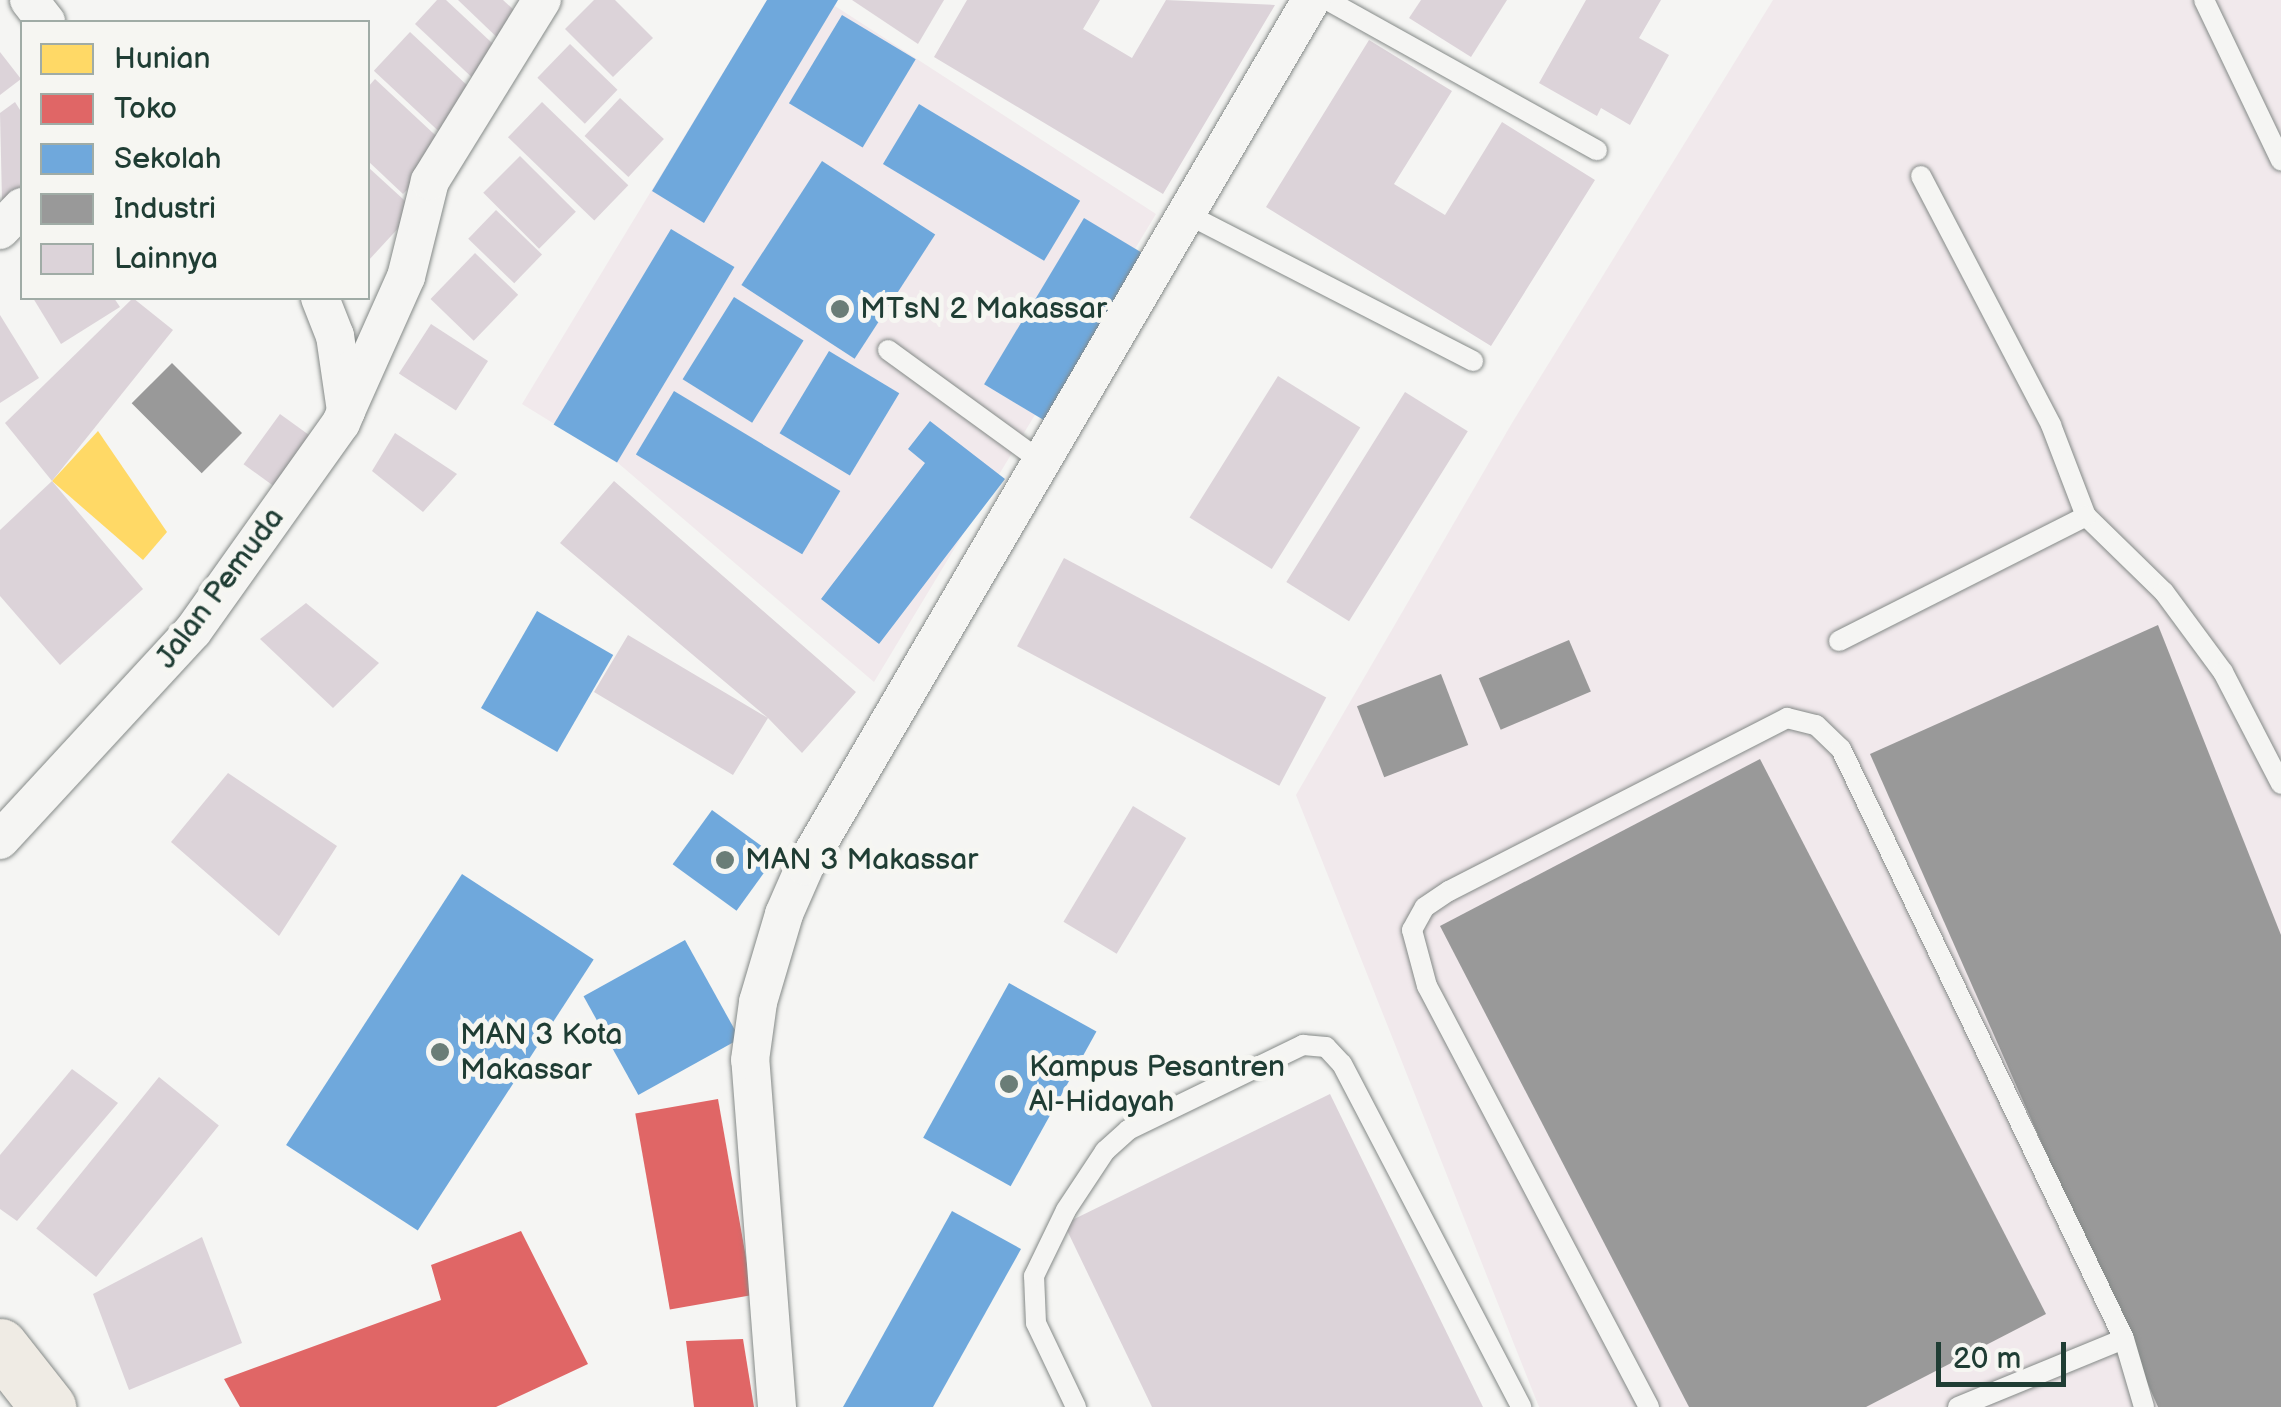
<!DOCTYPE html>
<style>
body{margin:0}
#map{position:relative;width:2281px;height:1407px;overflow:hidden;background:#f5f5f3;font-family:"Balsamiq Sans",sans-serif}
div>[style]{position:absolute}
[style*='--x']{left:calc(var(--x)*1px);top:calc(var(--y)*1px);width:calc(var(--w)*1px);rotate:calc(var(--a)*1deg)}
.built>*{inset:0;background:#f1e9ec}
.homes>*{inset:0;background:#ffd966}
.shops>*{inset:0;background:#e06666;transform-origin:0 0}
.schools>*{inset:0;background:#6fa8dc;transform-origin:0 0}
.industry>*{inset:0;background:#999;transform-origin:0 0}
.building>*{inset:0;background:#dcd3d9;transform-origin:0 0}
.roads{filter:drop-shadow(0 0 2px #858a88) drop-shadow(0 0 2px #858a88)}
.service>*{height:20px;margin:-10px;padding:0 10px;transform-origin:10px;border-radius:10px;background:#f5f5f3}
.minor>*{height:38px;margin:-19px;padding:0 19px;transform-origin:19px;border-radius:19px;background:#f5f5f3}
.trunk>*{height:55px;margin:-27.5px;padding:0 27.5px;transform-origin:27.5px;border-radius:27.5px;background:#efebe4}
.dots>*{width:28px;height:28px;translate:-50% -50%;box-sizing:border-box;border:5px solid #f6f6f2;border-radius:50%}
span{translate:-50% -50%;white-space:nowrap;text-align:center;line-height:1.15;-webkit-text-stroke:10px #f6f6f2;paint-order:stroke}
.poi-label{font-size:30px;color:#1f3d34}
.left{translate:0 -50%;text-align:left}
.street-label{font-size:30px;color:#1f3d34}
.legend{position:absolute;left:20px;top:20px;width:350px;height:280px;box-sizing:border-box;background:#f6f6f2;border:2px solid #a0aca6;margin:0;padding:12px 18px;list-style:none;font-size:30px;color:#1f3d34}
.legend li{display:flex;align-items:center;gap:20px;height:50px}
.legend b{width:50px;border:2px solid #a0aca6}
.scale{position:absolute;left:1936px;top:1342px;width:130px;height:45px;box-sizing:border-box;border:5px solid #1f3d34;border-top:0;padding-left:12px;font-size:30px;line-height:35px;white-space:nowrap;color:#1f3d34;-webkit-text-stroke:8px #f6f6f2;paint-order:stroke}
</style>
<div id="map">
<div class="built">
<div style="clip-path:polygon(767px 0,838px 0,835px 6px,1156px 214px,874px 682px,618px 463px,522px 404px)"></div>
<div style="clip-path:polygon(1773px 0,2281px 0,2281px 1407px,1539px 1407px,1296px 795px,1512px 423px)"></div>
</div>
<div class="homes">
<div style="clip-path:polygon(98px 431px,167px 532px,143px 560px,52px 481px)"></div>
</div>
<div class="shops">
<div style="left:718px;top:1099px;width:199px;height:84px;rotate:80deg"></div>
<div style="clip-path:polygon(521px 1231px,588px 1364px,496px 1407px,240px 1407px,224px 1379px,441px 1300px,431px 1265px)"></div>
<div style="clip-path:polygon(743px 1339px,754px 1407px,694px 1407px,686px 1341px)"></div>
</div>
<div class="schools">
<div style="clip-path:polygon(767px 0,838px 0,704px 223px,652px 191px)"></div>
<div style="left:842px;top:15px;width:86px;height:103px;rotate:31deg"></div>
<div style="left:919px;top:104px;width:188px;height:70px;rotate:31deg"></div>
<div style="left:822px;top:161px;width:135px;height:148px;rotate:33deg"></div>
<div style="left:1084px;top:218px;width:70px;height:194px;rotate:31deg"></div>
<div style="left:671px;top:229px;width:74px;height:228px;rotate:31deg"></div>
<div style="left:734px;top:297px;width:82px;height:97px;rotate:32deg"></div>
<div style="left:829px;top:351px;width:82px;height:96px;rotate:31deg"></div>
<div style="left:674px;top:391px;width:194px;height:74px;rotate:31deg"></div>
<div style="clip-path:polygon(930px 421px,1005px 479px,879px 644px,821px 599px,925px 463px,908px 449px)"></div>
<div style="left:537px;top:611px;width:88px;height:112px;rotate:30deg"></div>
<div style="left:712px;top:810px;width:79px;height:67px;rotate:36deg"></div>
<div style="left:462px;top:874px;width:157px;height:323px;rotate:33deg"></div>
<div style="left:685px;top:940px;width:113px;height:116px;rotate:61deg"></div>
<div style="left:1009px;top:983px;width:100px;height:177px;rotate:29deg"></div>
<div style="clip-path:polygon(952px 1211px,1021px 1249px,933px 1407px,843px 1407px)"></div>
</div>
<div class="industry">
<div style="left:172px;top:363px;width:99px;height:57px;rotate:45deg"></div>
<div style="clip-path:polygon(2158px 625px,2281px 935px,2281px 1407px,2158px 1407px,1870px 754px)"></div>
<div style="left:1569px;top:640px;width:56px;height:98px;rotate:67deg"></div>
<div style="left:1441px;top:674px;width:76px;height:90px;rotate:69deg"></div>
<div style="clip-path:polygon(1760px 759px,2046px 1314px,1866px 1407px,1689px 1407px,1440px 926px)"></div>
</div>
<div class="building">
<div style="clip-path:polygon(437px 0,446px 0,506px 56px,479px 84px,415px 24px)"></div>
<div style="clip-path:polygon(458px 0,503px 0,527px 22px,505px 45px)"></div>
<div style="clip-path:polygon(594px 0,615px 0,653px 38px,613px 77px,565px 29px)"></div>
<div style="clip-path:polygon(852px 0,944px 0,918px 44px)"></div>
<div style="clip-path:polygon(967px 0,1100px 0,1083px 29px,1132px 58px,1166px 0,1275px 5px,1163px 194px,934px 57px)"></div>
<div style="clip-path:polygon(1421px 0,1507px 0,1471px 57px,1409px 18px)"></div>
<div style="clip-path:polygon(1586px 0,1661px 0,1639px 38px,1669px 55px,1630px 125px,1601px 108px,1597px 116px,1539px 83px)"></div>
<div style="left:410px;top:32px;width:96px;height:53px;rotate:43deg"></div>
<div style="clip-path:polygon(1369px 40px,1452px 91px,1394px 184px,1445px 215px,1502px 122px,1595px 180px,1491px 346px,1266px 207px)"></div>
<div style="left:570px;top:44px;width:66px;height:47px;rotate:44deg"></div>
<div style="clip-path:polygon(0 52px,21px 79px,0 95px)"></div>
<div style="clip-path:polygon(375px 79px,448px 147px,403px 194px,368px 161px,368px 87px)"></div>
<div style="left:620px;top:98px;width:60px;height:52px;rotate:43deg"></div>
<div style="clip-path:polygon(15px 102px,22px 113px,22px 186px,2px 200px,0 113px)"></div>
<div style="left:542px;top:102px;width:120px;height:49px;rotate:44deg"></div>
<div style="left:520px;top:156px;width:79px;height:52px;rotate:45deg"></div>
<div style="clip-path:polygon(368px 167px,415px 210px,368px 261px)"></div>
<div style="left:496px;top:210px;width:64px;height:40px;rotate:44deg"></div>
<div style="left:475px;top:253px;width:60px;height:64px;rotate:44deg"></div>
<div style="clip-path:polygon(33px 298px,114px 298px,120px 307px,61px 344px)"></div>
<div style="clip-path:polygon(133px 298px,173px 330px,52px 481px,5px 423px)"></div>
<div style="clip-path:polygon(0 315px,39px 378px,0 403px)"></div>
<div style="left:431px;top:324px;width:68px;height:59px;rotate:33deg"></div>
<div style="left:1278px;top:376px;width:97px;height:167px;rotate:32deg"></div>
<div style="left:1405px;top:392px;width:74px;height:224px;rotate:32deg"></div>
<div style="left:280px;top:414px;width:44px;height:62px;rotate:36deg"></div>
<div style="clip-path:polygon(395px 433px,457px 474px,423px 512px,372px 471px)"></div>
<div style="clip-path:polygon(52px 481px,143px 589px,60px 665px,0 596px,0 530px)"></div>
<div style="clip-path:polygon(614px 481px,856px 692px,802px 753px,768px 718px,733px 775px,594px 692px,628px 635px,768px 718px,560px 543px)"></div>
<div style="left:1064px;top:558px;width:297px;height:100px;rotate:28deg"></div>
<div style="clip-path:polygon(306px 603px,379px 663px,333px 708px,260px 639px)"></div>
<div style="clip-path:polygon(228px 773px,337px 846px,279px 936px,171px 842px)"></div>
<div style="left:1133px;top:806px;width:62px;height:135px;rotate:31deg"></div>
<div style="clip-path:polygon(72px 1069px,118px 1103px,17px 1221px,0 1209px,0 1155px)"></div>
<div style="left:159px;top:1077px;width:77px;height:195px;rotate:39deg"></div>
<div style="clip-path:polygon(1330px 1094px,1483px 1407px,1152px 1407px,1064px 1224px)"></div>
<div style="clip-path:polygon(202px 1237px,242px 1343px,129px 1390px,93px 1294px)"></div>
</div>
<div class="roads">
<div class="service">
<div style="--x:1327;--y:0;--w:309;--a:29.1"></div>
<div style="--x:2204;--y:0;--w:178;--a:64.4"></div>
<div style="--x:1921;--y:176;--w:281;--a:62.4"></div>
<div style="--x:2051;--y:425;--w:97;--a:69"></div>
<div style="--x:2086;--y:516;--w:109;--a:44.3"></div>
<div style="--x:2164;--y:592;--w:99;--a:53.6"></div>
<div style="--x:2223;--y:672;--w:126;--a:62.6"></div>
<div style="--x:1185;--y:213;--w:324;--a:27.2"></div>
<div style="--x:888;--y:350;--w:189;--a:36"></div>
<div style="--x:1839;--y:641;--w:277;--a:-26.8"></div>
<div style="--x:1076;--y:1407;--w:93;--a:-115.5"></div>
<div style="--x:1036;--y:1323;--w:47;--a:-92.4"></div>
<div style="--x:1034;--y:1276;--w:73;--a:-64.1"></div>
<div style="--x:1066;--y:1210;--w:71;--a:-56.5"></div>
<div style="--x:1105;--y:1151;--w:31;--a:-42"></div>
<div style="--x:1128;--y:1130;--w:195;--a:-25.9"></div>
<div style="--x:1303;--y:1045;--w:23;--a:5"></div>
<div style="--x:1326;--y:1047;--w:23;--a:47"></div>
<div style="--x:1342;--y:1064;--w:387;--a:62.4"></div>
<div style="--x:1649;--y:1407;--w:476;--a:-117.8"></div>
<div style="--x:1427;--y:986;--w:58;--a:-105"></div>
<div style="--x:1412;--y:930;--w:26;--a:-61"></div>
<div style="--x:1425;--y:907;--w:29;--a:-34"></div>
<div style="--x:1449;--y:891;--w:380;--a:-27.1"></div>
<div style="--x:1787;--y:718;--w:30;--a:14"></div>
<div style="--x:1816;--y:725;--w:35;--a:44"></div>
<div style="--x:1841;--y:749;--w:654;--a:64.37"></div>
<div style="--x:2124;--y:1339;--w:71;--a:73.6"></div>
<div style="--x:1958;--y:1407;--w:179;--a:-22.3"></div>
</div>
<div class="minor">
<div style="--x:29;--y:0;--w:28;--a:52"></div>
<div style="--x:0;--y:230;--w:32;--a:-46"></div>
<div style="--x:346;--y:411;--w:147;--a:-65.9"></div>
<div style="--x:406;--y:277;--w:99;--a:-76"></div>
<div style="--x:430;--y:181;--w:213;--a:-58.3"></div>
<div style="--x:0;--y:840;--w:284;--a:-47.3"></div>
<div style="--x:193;--y:631;--w:255;--a:-54.6"></div>
<div style="--x:341;--y:423;--w:13;--a:-67"></div>
<div style="--x:346;--y:411;--w:76;--a:-98.3"></div>
<div style="--x:335;--y:336;--w:41;--a:-111.5"></div>
<div style="--x:777;--y:1407;--w:348;--a:-94.4"></div>
<div style="--x:750;--y:1060;--w:59;--a:-82.1"></div>
<div style="--x:758;--y:1002;--w:92;--a:-73.5"></div>
<div style="--x:784;--y:914;--w:52;--a:-66.4"></div>
<div style="--x:805;--y:866;--w:1003;--a:-59.7"></div>
</div>
<div class="trunk">
<div style="--x:0;--y:1346;--w:78;--a:51.8"></div>
</div>
</div>
<div class="dots">
<div style="left:840px;top:309px;background:#6a7d77"></div>
<div style="left:725px;top:860px;background:#6a7d77"></div>
<div style="left:440px;top:1052px;background:#6a7d77"></div>
<div style="left:1009px;top:1084px;background:#6a7d77"></div>
</div>
<div class="poi-label">
<span class="left" style="left:860px;top:309px">MTsN 2 Makassar</span>
<span class="left" style="left:745px;top:860px">MAN 3 Makassar</span>
<span class="left" style="left:460px;top:1052px">MAN 3 Kota<br>Makassar</span>
<span class="left" style="left:1029px;top:1084px">Kampus Pesantren<br>Al-Hidayah</span>
</div>
<div class="street-label">
<span style="left:220px;top:588px;rotate:-53deg">Jalan Pemuda</span>
</div>
<ul class="legend">
<li><b style="height:28px;background:#ffd966"></b>Hunian</li>
<li><b style="height:28px;background:#e06666"></b>Toko</li>
<li><b style="height:28px;background:#6fa8dc"></b>Sekolah</li>
<li><b style="height:28px;background:#999"></b>Industri</li>
<li><b style="height:28px;background:#dcd3d9"></b>Lainnya</li>
</ul>
<div class="scale">20 m</div>
</div>
